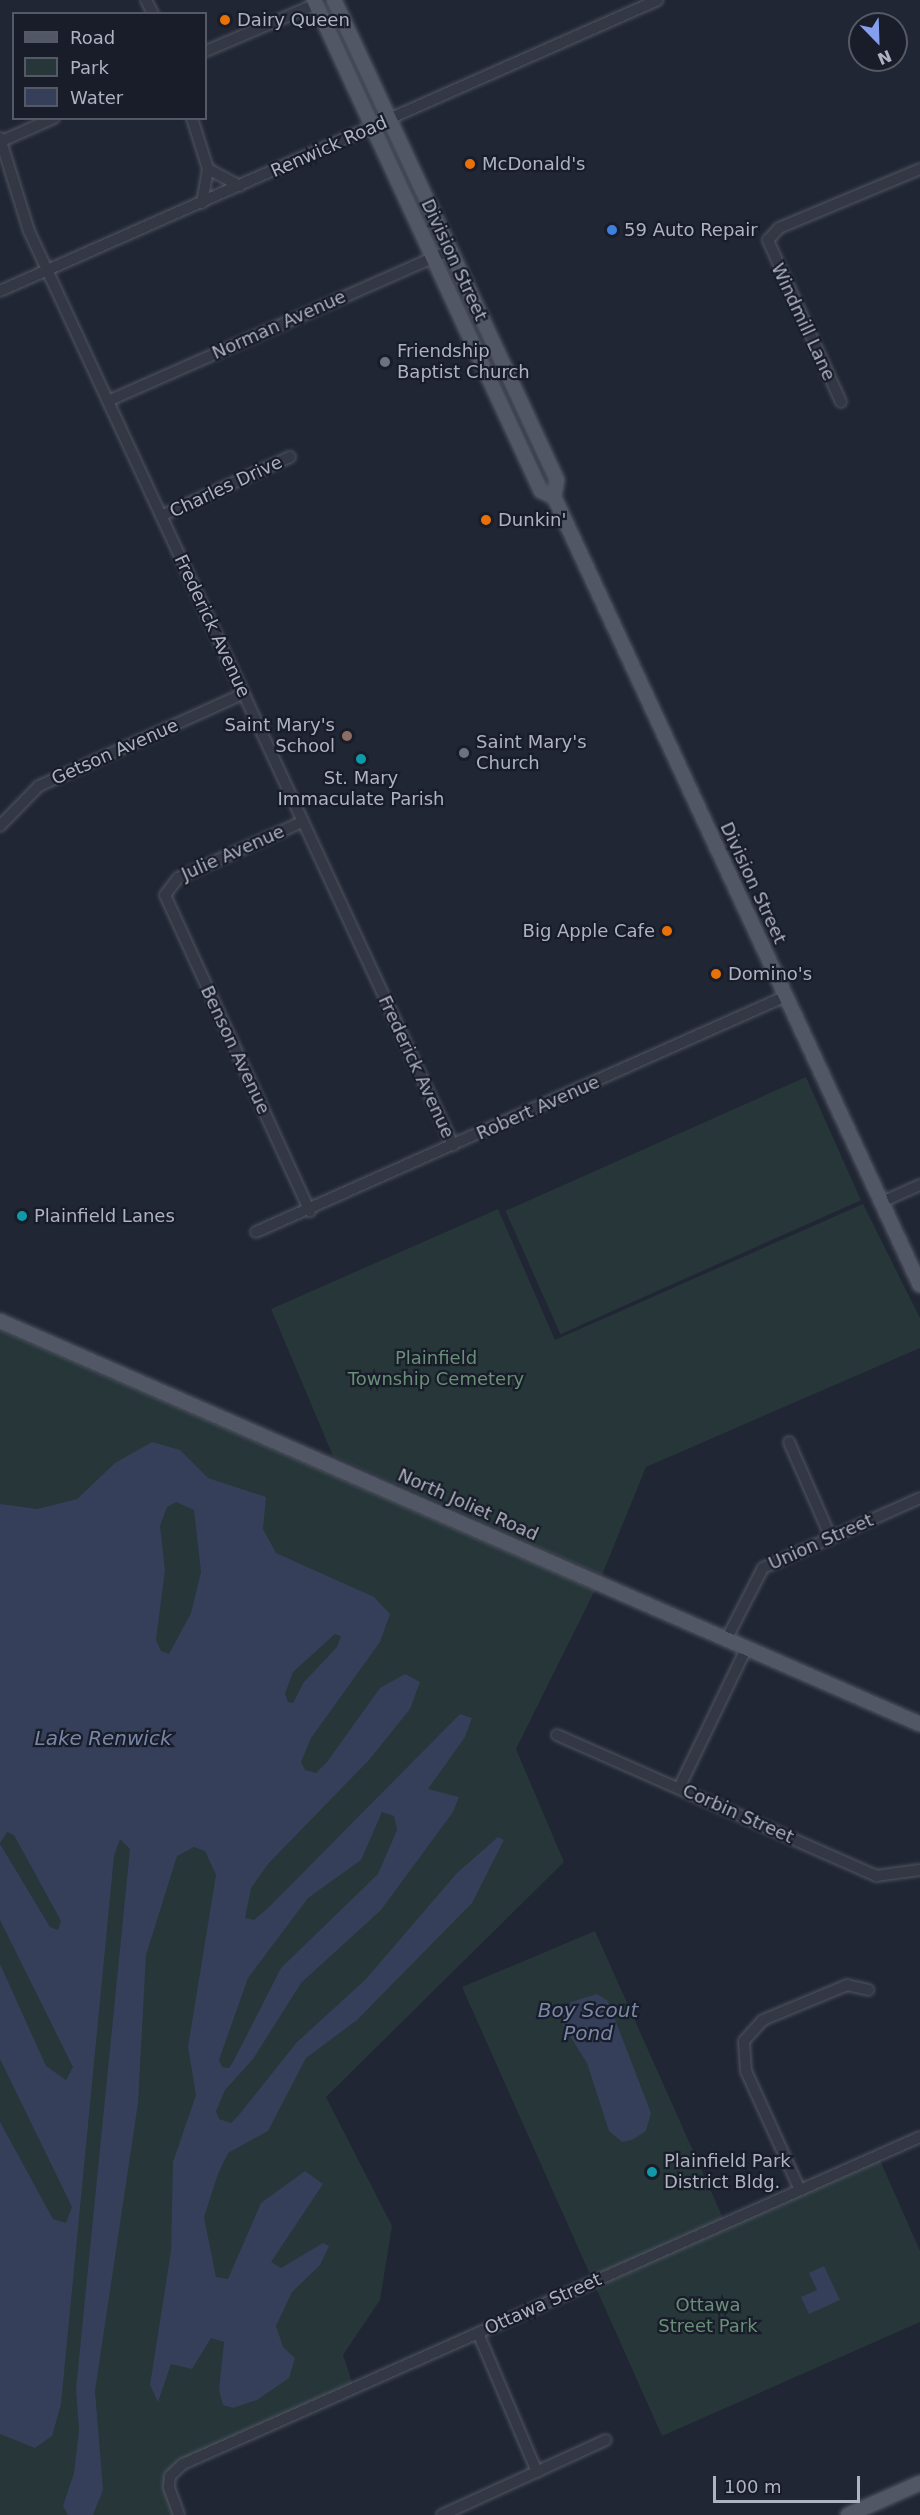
<!DOCTYPE html>
<style>
body{margin:0}
#map{position:relative;width:920px;height:2515px;overflow:hidden;background:#202633;font-family:"DejaVu Sans",sans-serif}
div>[style]{position:absolute}
[style*='--x']{left:calc(var(--x)*1px);top:calc(var(--y)*1px);width:calc(var(--w)*1px);rotate:calc(var(--a)*1deg)}
.green>*{inset:0;background:#263639;transform-origin:0 0}
.water>*{inset:0;background:#353f59}
.roads{filter:drop-shadow(0 0 2px #515562) drop-shadow(0 0 2px #515562)}
.minor>*{height:10px;margin:-5px;padding:0 5px;transform-origin:5px;border-radius:5px;background:#343844}
.major>*{height:14px;margin:-7px;padding:0 7px;transform-origin:7px;border-radius:7px;background:#515764}
.dots>*{width:16px;height:16px;translate:-50% -50%;box-sizing:border-box;border:3px solid #191d29;border-radius:50%}
span{translate:-50% -50%;white-space:nowrap;text-align:center;line-height:1.15;-webkit-text-stroke:4.5px #191d29;paint-order:stroke}
.poi-label{font-size:18px;color:#aeb2c1}
.left{translate:0 -50%;text-align:left}
.right{translate:-100% -50%;text-align:right}
.street-label{font-size:18px;color:#aeb2c1}
.park-label{font-size:18px;color:#688f77}
.water-label{font-size:20px;color:#7886a8;font-style:italic}
.legend{position:absolute;left:12px;top:12px;width:195px;height:108px;box-sizing:border-box;background:#191d29;border:2px solid #555966;margin:0;padding:8px 10px;list-style:none;font-size:18px;color:#aeb2c1}
.legend li{display:flex;align-items:center;gap:12px;height:30px}
.legend b{width:30px;border:2px solid #555966}
.north{position:absolute;left:848px;top:12px;width:60px;height:60px;box-sizing:border-box;background:#191d29;border:2px solid #555966;border-radius:50%;rotate:157deg;font-size:16px;font-weight:700;line-height:24px;text-align:center;color:#aeb2c1}
.north::after{content:'';display:block;margin:auto;width:21px;height:27px;background:#869eee;clip-path:polygon(50% 0,100% 100%,50% 72%,0 100%)}
.scale{position:absolute;left:713px;top:2476px;width:147px;height:27px;box-sizing:border-box;border:3px solid #aeb2c1;border-top:0;padding-left:8px;font-size:18px;line-height:21px;white-space:nowrap;color:#aeb2c1;-webkit-text-stroke:4px #191d29;paint-order:stroke}
</style>
<div id="map">
<div class="green">
<div style="left:806px;top:1077px;width:135px;height:329px;rotate:66deg"></div>
<div style="clip-path:polygon(863px 1204px,920px 1318px,920px 1348px,646px 1467px,602px 1575px,333px 1456px,271px 1309px,498px 1209px,555px 1340px)"></div>
<div style="clip-path:polygon(0 1330px,595px 1590px,516px 1749px,564px 1862px,326px 2097px,392px 2226px,380px 2300px,343px 2355px,354px 2388px,183px 2464px,170px 2476px,179px 2515px,0 2515px)"></div>
<div style="clip-path:polygon(595px 1931px,727px 2227px,880px 2160px,920px 2251px,920px 2322px,662px 2436px,462px 1987px)"></div>
</div>
<div class="water">
<div style="clip-path:polygon(evenodd,152px 1442px,180px 1450px,208px 1478px,266px 1497px,263px 1529px,276px 1553px,374px 1597px,390px 1614px,380px 1642px,311px 1738px,301px 1762px,305px 1770px,316px 1773px,327px 1762px,380px 1688px,405px 1674px,420px 1682px,410px 1709px,369px 1760px,268px 1864px,251px 1888px,245px 1918px,254px 1920px,269px 1907px,460px 1714px,472px 1718px,465px 1737px,428px 1789px,459px 1797px,453px 1812px,381px 1910px,301px 1983px,253px 2059px,225px 2090px,216px 2111px,219px 2119px,231px 2123px,238px 2116px,297px 2042px,366px 1979px,457px 1873px,498px 1837px,504px 1840px,472px 1903px,357px 2020px,306px 2058px,268px 2131px,228px 2153px,218px 2174px,204px 2217px,216px 2277px,228px 2279px,261px 2203px,305px 2171px,323px 2184px,271px 2262px,281px 2268px,323px 2243px,329px 2246px,320px 2265px,292px 2292px,276px 2326px,283px 2347px,295px 2358px,289px 2378px,257px 2400px,233px 2408px,223px 2405px,219px 2390px,224px 2342px,211px 2338px,192px 2369px,171px 2364px,158px 2402px,150px 2385px,171px 2251px,173px 2162px,196px 2095px,188px 2047px,216px 1875px,205px 1851px,194px 1847px,177px 1856px,146px 1955px,138px 2103px,95px 2391px,103px 2490px,93px 2515px,68px 2515px,63px 2506px,74px 2473px,79px 2430px,76px 2389px,130px 1849px,120px 1839px,114px 1856px,61px 2404px,52px 2436px,35px 2448px,0 2434px,0 2122px,53px 2219px,66px 2223px,72px 2207px,0 2059px,0 1964px,46px 2066px,66px 2080px,73px 2067px,0 1920px,0 1844px,50px 1927px,58px 1930px,61px 1921px,14px 1835px,7px 1832px,0 1843px,0 1504px,37px 1509px,77px 1499px,115px 1463px,152px 1442px,176px 1502px,194px 1510px,201px 1572px,191px 1613px,169px 1654px,161px 1651px,156px 1640px,165px 1570px,160px 1526px,167px 1507px,176px 1502px,152px 1442px,335px 1634px,341px 1636px,337px 1647px,304px 1682px,293px 1703px,288px 1702px,285px 1694px,293px 1672px,335px 1634px,152px 1442px,382px 1812px,394px 1816px,397px 1830px,378px 1874px,281px 1968px,233px 2062px,229px 2068px,222px 2067px,219px 2060px,248px 1978px,308px 1898px,361px 1860px,382px 1812px)"></div>
<div style="clip-path:polygon(597px 1994px,608px 2001px,651px 2113px,646px 2131px,632px 2140px,622px 2142px,609px 2131px,587px 2063px,561px 2022px,571px 2002px)"></div>
<div style="clip-path:polygon(824px 2266px,840px 2300px,809px 2314px,801px 2297px,817px 2290px,809px 2273px)"></div>
</div>
<div class="roads">
<div class="minor">
<div style="--x:146;--y:0;--w:16;--a:63"></div>
<div style="--x:206;--y:51;--w:120;--a:-23.1"></div>
<div style="--x:192;--y:118;--w:53;--a:72.6"></div>
<div style="--x:0;--y:138;--w:97;--a:72.7"></div>
<div style="--x:29;--y:231;--w:1008;--a:65.11"></div>
<div style="--x:2;--y:141;--w:57;--a:-23.9"></div>
<div style="--x:202;--y:203;--w:35;--a:-80"></div>
<div style="--x:208;--y:169;--w:36;--a:28"></div>
<div style="--x:0;--y:291;--w:719;--a:-23.86"></div>
<div style="--x:108;--y:401;--w:374;--a:-23.8"></div>
<div style="--x:841;--y:402;--w:178;--a:-114.3"></div>
<div style="--x:768;--y:240;--w:16;--a:-47"></div>
<div style="--x:779;--y:228;--w:153;--a:-22.7"></div>
<div style="--x:161;--y:516;--w:142;--a:-24.6"></div>
<div style="--x:302;--y:822;--w:136;--a:155.7"></div>
<div style="--x:178;--y:878;--w:21;--a:127"></div>
<div style="--x:165;--y:895;--w:348;--a:65.4"></div>
<div style="--x:0;--y:826;--w:56;--a:-45.7"></div>
<div style="--x:39;--y:786;--w:224;--a:-24.3"></div>
<div style="--x:882;--y:1202;--w:42;--a:-24.1"></div>
<div style="--x:256;--y:1232;--w:580;--a:-24"></div>
<div style="--x:789;--y:1442;--w:105;--a:66.4"></div>
<div style="--x:726;--y:1640;--w:81;--a:-62.8"></div>
<div style="--x:763;--y:1568;--w:172;--a:-24"></div>
<div style="--x:557;--y:1735;--w:349;--a:23.8"></div>
<div style="--x:876;--y:1876;--w:44;--a:-7.8"></div>
<div style="--x:679;--y:1788;--w:154;--a:-64.3"></div>
<div style="--x:800;--y:2190;--w:131;--a:-114.4"></div>
<div style="--x:746;--y:2071;--w:30;--a:-94"></div>
<div style="--x:744;--y:2041;--w:28;--a:-48"></div>
<div style="--x:763;--y:2020;--w:91;--a:-22.6"></div>
<div style="--x:847;--y:1985;--w:22;--a:13"></div>
<div style="--x:478;--y:2333;--w:151;--a:67"></div>
<div style="--x:179;--y:2515;--w:30;--a:-110"></div>
<div style="--x:169;--y:2487;--w:11;--a:-85"></div>
<div style="--x:170;--y:2476;--w:18;--a:-43"></div>
<div style="--x:183;--y:2464;--w:806;--a:-23.93"></div>
<div style="--x:442;--y:2515;--w:180;--a:-24.6"></div>
</div>
<div class="major">
<div style="--x:314;--y:0;--w:541;--a:65.19"></div>
<div style="--x:541;--y:491;--w:14;--a:25"></div>
<div style="--x:334;--y:0;--w:529;--a:65.08"></div>
<div style="--x:557;--y:480;--w:17;--a:100"></div>
<div style="--x:554;--y:497;--w:869;--a:65.09"></div>
<div style="--x:0;--y:1321;--w:1004;--a:23.66"></div>
<div style="--x:848;--y:2515;--w:79;--a:-24"></div>
</div>
</div>
<div class="dots">
<div style="left:225px;top:20px;background:#e8710a"></div>
<div style="left:470px;top:164px;background:#e8710a"></div>
<div style="left:612px;top:230px;background:#3f7fe0"></div>
<div style="left:385px;top:362px;background:#6b7280"></div>
<div style="left:486px;top:520px;background:#e8710a"></div>
<div style="left:347px;top:736px;background:#8d6e63"></div>
<div style="left:464px;top:753px;background:#6b7280"></div>
<div style="left:361px;top:759px;background:#0f9aa8"></div>
<div style="left:667px;top:931px;background:#e8710a"></div>
<div style="left:716px;top:974px;background:#e8710a"></div>
<div style="left:22px;top:1216px;background:#0f9aa8"></div>
<div style="left:652px;top:2172px;background:#0f9aa8"></div>
</div>
<div class="poi-label">
<span class="left" style="left:237px;top:20px">Dairy Queen</span>
<span class="left" style="left:482px;top:164px">McDonald's</span>
<span class="left" style="left:624px;top:230px">59 Auto Repair</span>
<span class="left" style="left:397px;top:362px">Friendship<br>Baptist Church</span>
<span class="left" style="left:498px;top:520px">Dunkin'</span>
<span class="right" style="left:335px;top:736px">Saint Mary's<br>School</span>
<span class="left" style="left:476px;top:753px">Saint Mary's<br>Church</span>
<span style="left:361px;top:789px">St. Mary<br>Immaculate Parish</span>
<span class="right" style="left:655px;top:931px">Big Apple Cafe</span>
<span class="left" style="left:728px;top:974px">Domino's</span>
<span class="left" style="left:34px;top:1216px">Plainfield Lanes</span>
<span class="left" style="left:664px;top:2172px">Plainfield Park<br>District Bldg.</span>
</div>
<div class="street-label">
<span style="left:329px;top:147px;rotate:-24deg">Renwick Road</span>
<span style="left:454px;top:260px;rotate:65deg">Division Street</span>
<span style="left:803px;top:322px;rotate:65deg">Windmill Lane</span>
<span style="left:279px;top:325px;rotate:-24deg">Norman Avenue</span>
<span style="left:226px;top:487px;rotate:-25deg">Charles Drive</span>
<span style="left:212px;top:626px;rotate:65deg">Frederick Avenue</span>
<span style="left:115px;top:752px;rotate:-24deg">Getson Avenue</span>
<span style="left:233px;top:853px;rotate:-24deg">Julie Avenue</span>
<span style="left:753px;top:883px;rotate:65deg">Division Street</span>
<span style="left:235px;top:1050px;rotate:65deg">Benson Avenue</span>
<span style="left:416px;top:1067px;rotate:65deg">Frederick Avenue</span>
<span style="left:538px;top:1108px;rotate:-24deg">Robert Avenue</span>
<span style="left:468px;top:1505px;rotate:24deg">North Joliet Road</span>
<span style="left:821px;top:1542px;rotate:-24deg">Union Street</span>
<span style="left:738px;top:1814px;rotate:24deg">Corbin Street</span>
<span style="left:543px;top:2304px;rotate:-24deg">Ottawa Street</span>
</div>
<div class="park-label">
<span style="left:436px;top:1369px">Plainfield<br>Township Cemetery</span>
<span style="left:708px;top:2316px">Ottawa<br>Street Park</span>
</div>
<div class="water-label">
<span style="left:103px;top:1738px">Lake Renwick</span>
<span style="left:588px;top:2022px">Boy Scout<br>Pond</span>
</div>
<ul class="legend">
<li><b style="height:8px;background:#515764"></b>Road</li>
<li><b style="height:16px;background:#263639"></b>Park</li>
<li><b style="height:16px;background:#353f59"></b>Water</li>
</ul>
<div class="north">N</div>
<div class="scale">100 m</div>
</div>
